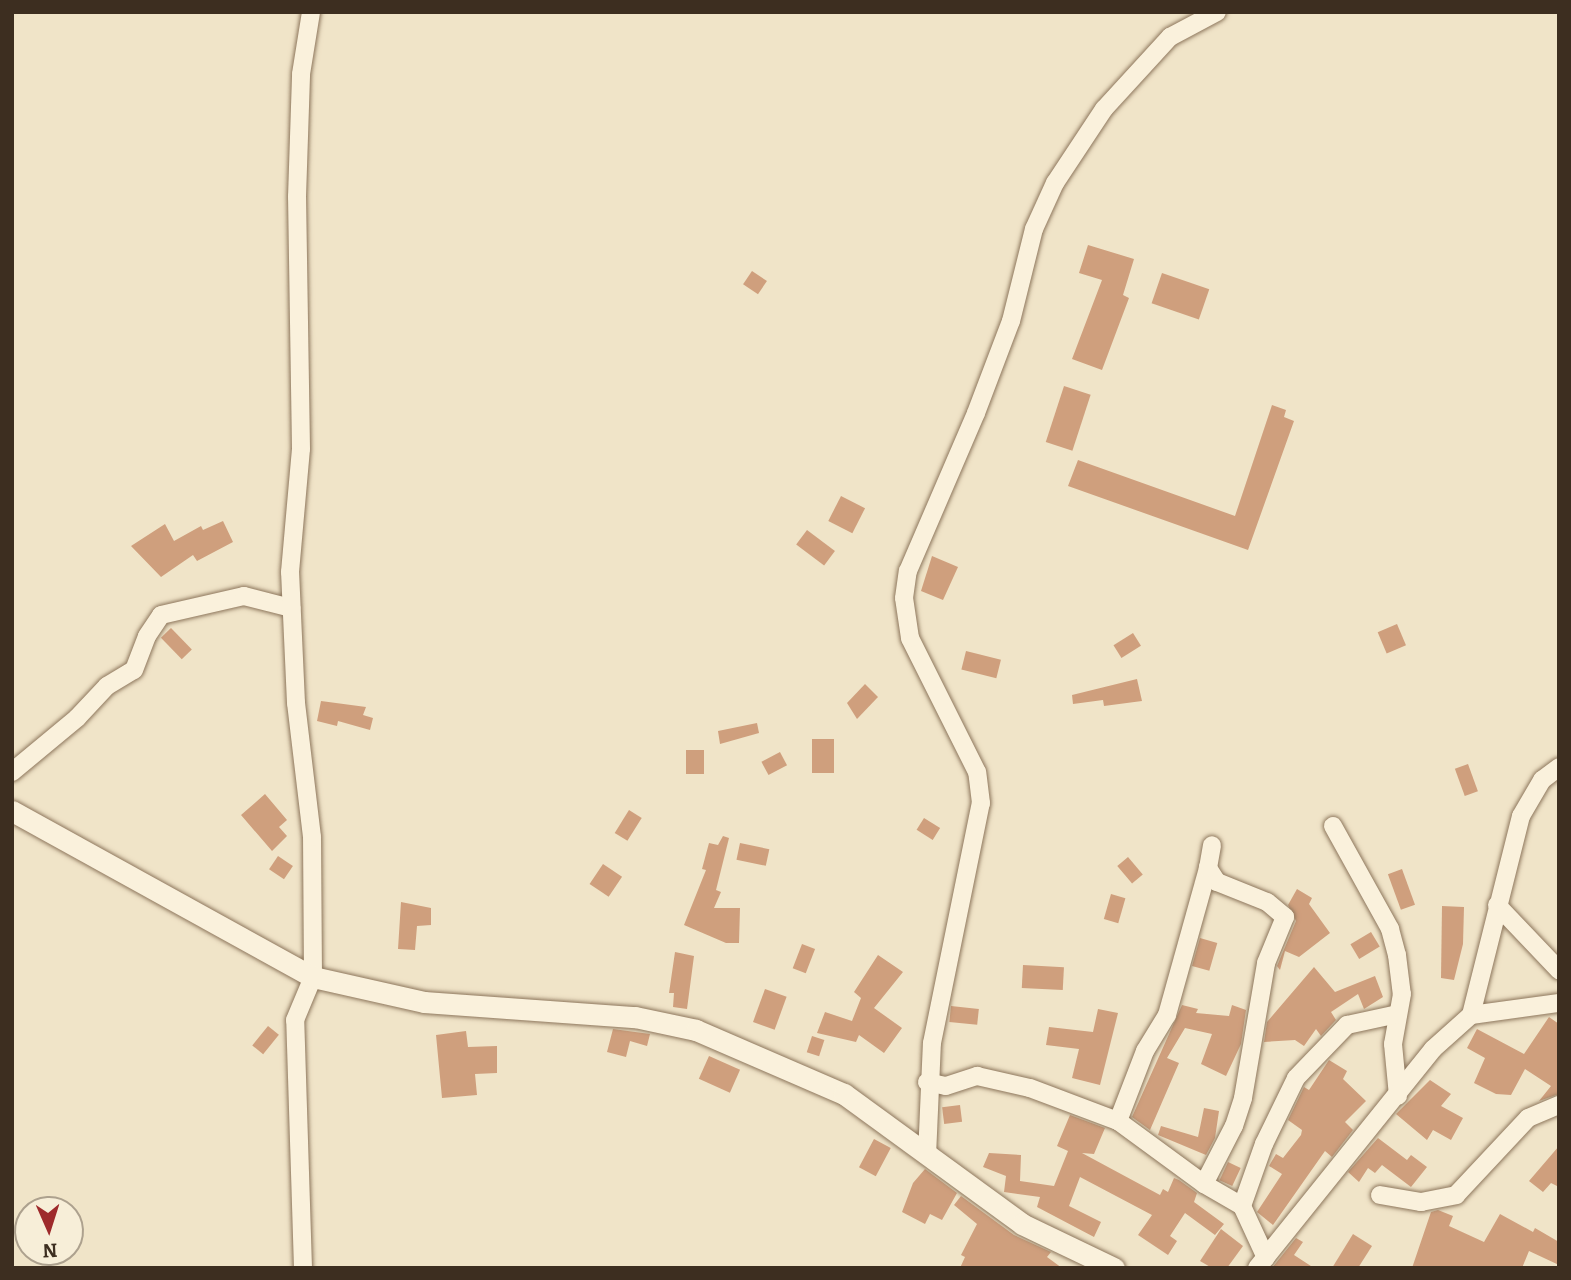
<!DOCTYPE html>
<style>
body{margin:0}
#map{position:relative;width:1571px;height:1280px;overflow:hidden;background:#f0e4c8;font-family:Bitter,serif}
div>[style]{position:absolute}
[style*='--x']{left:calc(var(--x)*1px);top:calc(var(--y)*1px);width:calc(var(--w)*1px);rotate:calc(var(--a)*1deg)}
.building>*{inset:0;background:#cf9f7d;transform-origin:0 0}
.roads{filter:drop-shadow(0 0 2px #8d765c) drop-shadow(0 0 2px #8d765c)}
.minor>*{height:18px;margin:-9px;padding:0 9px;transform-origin:9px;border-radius:9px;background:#faf1dc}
.tertiary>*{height:21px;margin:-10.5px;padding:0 10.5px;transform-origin:10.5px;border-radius:10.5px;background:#faf1dc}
span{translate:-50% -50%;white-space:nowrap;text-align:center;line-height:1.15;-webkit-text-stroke:6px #f7eed8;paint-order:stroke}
.frame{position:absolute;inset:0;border:14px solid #3d2e20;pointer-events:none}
.north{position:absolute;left:14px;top:1196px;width:70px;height:70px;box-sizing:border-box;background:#f7eed8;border:2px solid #ada18e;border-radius:50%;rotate:177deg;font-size:19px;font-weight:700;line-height:28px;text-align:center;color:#3d2e20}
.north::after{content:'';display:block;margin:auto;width:24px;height:32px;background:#9e2a2b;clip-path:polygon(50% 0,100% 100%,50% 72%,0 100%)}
</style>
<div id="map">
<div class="building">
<div style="clip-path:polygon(1088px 245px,1134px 259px,1123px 295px,1129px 298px,1102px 370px,1072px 359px,1102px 280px,1079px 273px)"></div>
<div style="left:752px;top:271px;width:18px;height:16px;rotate:34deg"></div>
<div style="left:1162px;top:273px;width:50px;height:32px;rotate:19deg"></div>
<div style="left:1064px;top:386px;width:28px;height:59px;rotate:18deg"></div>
<div style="clip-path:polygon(1272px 405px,1286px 410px,1284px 417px,1294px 421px,1248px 550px,1068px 486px,1078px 460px,1235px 516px)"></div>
<div style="left:841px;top:496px;width:27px;height:28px;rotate:27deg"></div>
<div style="clip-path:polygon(223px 521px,233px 542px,197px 561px,193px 555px,161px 577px,131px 546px,165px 524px,174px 541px,201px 526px,203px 530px)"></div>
<div style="left:807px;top:530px;width:35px;height:18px;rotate:37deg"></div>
<div style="clip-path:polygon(932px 556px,958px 567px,943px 600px,921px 591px)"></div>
<div style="left:1397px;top:624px;width:23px;height:21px;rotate:67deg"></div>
<div style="left:171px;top:628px;width:30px;height:14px;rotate:46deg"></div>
<div style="left:1133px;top:633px;width:15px;height:23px;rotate:58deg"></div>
<div style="left:966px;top:651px;width:36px;height:19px;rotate:14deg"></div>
<div style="clip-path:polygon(1137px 679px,1142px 701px,1104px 706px,1103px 700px,1073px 704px,1072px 695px)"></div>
<div style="clip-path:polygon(865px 684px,878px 697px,857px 719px,847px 703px)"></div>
<div style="clip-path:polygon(321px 701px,366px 707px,363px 715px,373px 718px,370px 730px,338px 721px,337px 726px,317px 721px)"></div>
<div style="clip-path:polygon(757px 723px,759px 733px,720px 744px,718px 731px)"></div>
<div style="left:812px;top:739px;width:22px;height:34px"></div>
<div style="left:686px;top:750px;width:18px;height:24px"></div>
<div style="left:780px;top:752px;width:15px;height:21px;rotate:62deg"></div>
<div style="left:1468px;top:764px;width:29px;height:14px;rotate:70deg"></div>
<div style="clip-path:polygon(265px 794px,287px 820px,279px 827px,287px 836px,272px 851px,241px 815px)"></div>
<div style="left:629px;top:810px;width:15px;height:27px;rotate:32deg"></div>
<div style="left:924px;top:818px;width:19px;height:14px;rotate:32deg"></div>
<div style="clip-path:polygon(723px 836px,729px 838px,716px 890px,721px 892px,714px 908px,740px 908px,739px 943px,726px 943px,684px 925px,706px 870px,702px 869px,709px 843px,718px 845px)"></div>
<div style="left:740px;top:843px;width:30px;height:17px;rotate:12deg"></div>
<div style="left:278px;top:856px;width:18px;height:16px;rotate:34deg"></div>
<div style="left:1128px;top:857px;width:23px;height:14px;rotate:50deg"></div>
<div style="left:603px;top:864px;width:23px;height:24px;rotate:34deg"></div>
<div style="left:1402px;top:869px;width:38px;height:15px;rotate:70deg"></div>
<div style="clip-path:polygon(1297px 889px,1312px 898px,1309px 904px,1330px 933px,1299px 957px,1285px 951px,1280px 970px,1277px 966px,1296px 921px,1288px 905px)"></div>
<div style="left:1111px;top:894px;width:15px;height:26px;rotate:16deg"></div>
<div style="clip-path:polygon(401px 902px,431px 908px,431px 925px,417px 926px,415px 950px,398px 949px)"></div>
<div style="clip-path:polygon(1442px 906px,1464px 907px,1463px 944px,1454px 980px,1441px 978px)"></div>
<div style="left:1371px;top:932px;width:17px;height:24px;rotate:59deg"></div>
<div style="left:1200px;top:938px;width:18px;height:29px;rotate:16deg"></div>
<div style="left:802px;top:944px;width:14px;height:26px;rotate:21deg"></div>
<div style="clip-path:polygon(675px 952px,694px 956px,687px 1009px,673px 1007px,674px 993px,669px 993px)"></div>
<div style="clip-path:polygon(878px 955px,903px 972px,874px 1008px,902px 1028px,884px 1053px,859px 1035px,856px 1042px,817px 1033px,825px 1012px,852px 1021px,861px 998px,854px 992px)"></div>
<div style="left:1023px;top:965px;width:41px;height:23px;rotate:3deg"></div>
<div style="clip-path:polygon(1314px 967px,1335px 992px,1375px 976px,1383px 997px,1364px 1009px,1358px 994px,1331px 1012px,1336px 1020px,1321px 1036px,1316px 1029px,1304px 1046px,1295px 1040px,1264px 1042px,1267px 1022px)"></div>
<div style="left:765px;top:989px;width:23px;height:35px;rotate:20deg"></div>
<div style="clip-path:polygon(1182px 1005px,1198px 1009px,1196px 1013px,1229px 1016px,1232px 1005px,1246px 1010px,1241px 1044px,1226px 1076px,1201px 1064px,1212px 1034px,1185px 1028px,1167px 1058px,1179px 1063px,1150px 1130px,1132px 1117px)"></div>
<div style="left:951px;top:1006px;width:28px;height:16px;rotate:6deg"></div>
<div style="clip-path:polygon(1098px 1009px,1118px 1013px,1100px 1085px,1072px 1078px,1079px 1049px,1046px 1045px,1049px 1027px,1093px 1032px)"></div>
<div style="clip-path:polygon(1549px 1017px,1559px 1024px,1559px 1094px,1539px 1101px,1551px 1086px,1525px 1069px,1511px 1095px,1496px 1094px,1474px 1083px,1485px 1058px,1467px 1048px,1477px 1029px,1524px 1054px)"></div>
<div style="left:268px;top:1026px;width:14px;height:25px;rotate:39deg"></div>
<div style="clip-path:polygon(613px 1029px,650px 1034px,647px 1046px,630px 1041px,626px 1057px,607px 1052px)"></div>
<div style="clip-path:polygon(466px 1031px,468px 1047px,497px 1046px,497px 1073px,475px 1074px,477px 1095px,442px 1098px,436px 1035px)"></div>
<div style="left:812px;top:1036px;width:13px;height:17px;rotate:18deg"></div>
<div style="left:709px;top:1056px;width:34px;height:25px;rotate:24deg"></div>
<div style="clip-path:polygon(1329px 1060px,1347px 1071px,1343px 1079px,1366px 1101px,1345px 1122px,1353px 1130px,1332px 1157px,1325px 1151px,1273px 1225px,1257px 1212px,1282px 1174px,1269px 1166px,1276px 1154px,1283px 1158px,1301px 1135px,1302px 1130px,1288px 1120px,1304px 1087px,1309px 1090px)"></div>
<div style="clip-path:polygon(1430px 1080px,1451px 1094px,1441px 1106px,1463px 1118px,1451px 1140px,1433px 1130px,1427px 1140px,1396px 1114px)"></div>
<div style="left:960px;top:1105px;width:17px;height:18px;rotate:83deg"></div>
<div style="clip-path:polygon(1204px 1108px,1219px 1111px,1215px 1138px,1206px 1155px,1158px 1135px,1161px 1126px,1198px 1137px)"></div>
<div style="clip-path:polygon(1070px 1115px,1105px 1128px,1094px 1154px,1082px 1153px,1160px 1195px,1163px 1189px,1168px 1192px,1174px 1178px,1179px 1180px,1197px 1193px,1194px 1202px,1224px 1224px,1215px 1235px,1185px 1213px,1170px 1236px,1177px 1241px,1168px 1255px,1138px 1235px,1152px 1215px,1080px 1177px,1069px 1206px,1101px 1222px,1094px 1237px,1037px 1207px,1040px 1197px,1004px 1192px,1006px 1176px,983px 1167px,989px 1153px,1021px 1155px,1020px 1181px,1054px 1186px,1068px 1151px,1057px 1146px)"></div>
<div style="clip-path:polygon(1378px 1138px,1407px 1160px,1411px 1155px,1427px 1167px,1411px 1187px,1382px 1165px,1375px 1173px,1368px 1168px,1359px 1182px,1348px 1172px)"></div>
<div style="left:874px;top:1139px;width:19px;height:32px;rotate:28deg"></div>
<div style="clip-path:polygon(1559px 1146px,1559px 1187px,1551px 1183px,1543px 1192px,1529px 1181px)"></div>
<div style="left:1228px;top:1162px;width:14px;height:20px;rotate:25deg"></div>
<div style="clip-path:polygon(925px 1169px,957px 1193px,942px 1220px,930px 1214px,925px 1224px,902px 1212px,913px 1183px)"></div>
<div style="clip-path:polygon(961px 1196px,1014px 1235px,1051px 1252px,1047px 1257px,1062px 1268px,960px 1268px,965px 1257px,961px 1255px,977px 1224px,954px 1205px)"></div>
<div style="clip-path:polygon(1438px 1210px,1453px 1216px,1449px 1226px,1484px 1242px,1500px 1214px,1533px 1232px,1535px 1228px,1559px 1242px,1559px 1265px,1529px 1251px,1522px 1268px,1412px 1268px,1431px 1212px)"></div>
<div style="clip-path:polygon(1221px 1229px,1243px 1246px,1227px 1268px,1212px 1268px,1200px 1261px)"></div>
<div style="clip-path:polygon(1353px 1234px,1372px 1246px,1358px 1268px,1332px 1268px)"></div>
<div style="clip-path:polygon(1296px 1238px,1303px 1242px,1294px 1255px,1314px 1268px,1272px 1268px)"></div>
</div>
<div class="roads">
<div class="minor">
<div style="--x:12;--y:772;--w:85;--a:-39.7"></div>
<div style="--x:77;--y:718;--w:44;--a:-46.8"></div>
<div style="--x:107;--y:686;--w:31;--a:-31"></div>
<div style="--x:134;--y:670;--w:36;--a:-69"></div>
<div style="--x:147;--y:636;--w:25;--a:-56"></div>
<div style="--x:161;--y:615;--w:85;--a:-12.9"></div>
<div style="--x:244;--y:596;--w:49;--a:14.3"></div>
<div style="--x:1333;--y:826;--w:118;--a:61"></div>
<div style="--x:1390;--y:929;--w:27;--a:75"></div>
<div style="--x:1397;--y:955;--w:39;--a:83"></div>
<div style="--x:1402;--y:994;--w:51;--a:100.2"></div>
<div style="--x:1393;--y:1044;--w:52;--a:84.5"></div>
<div style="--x:1497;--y:905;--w:90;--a:46.4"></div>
<div style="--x:1471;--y:1015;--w:89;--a:-7.8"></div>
<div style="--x:927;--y:1082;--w:19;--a:12"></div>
<div style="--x:946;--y:1086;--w:33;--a:-18"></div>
<div style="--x:977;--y:1076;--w:54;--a:12.8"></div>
<div style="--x:1030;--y:1088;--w:94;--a:20.6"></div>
<div style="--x:1118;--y:1121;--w:107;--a:36.2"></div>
<div style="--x:1204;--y:1184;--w:44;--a:30.1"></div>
<div style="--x:1242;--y:1206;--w:57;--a:65.2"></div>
<div style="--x:1118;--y:1121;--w:75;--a:-68.9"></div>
<div style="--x:1145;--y:1051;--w:42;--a:-58.6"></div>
<div style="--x:1167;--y:1015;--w:153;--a:-74.4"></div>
<div style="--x:927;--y:1156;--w:113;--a:-87.5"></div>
<div style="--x:932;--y:1043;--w:245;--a:-78.5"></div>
<div style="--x:981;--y:803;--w:31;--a:-97"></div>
<div style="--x:977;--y:772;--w:150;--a:-116.6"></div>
<div style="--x:910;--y:638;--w:40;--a:-98.5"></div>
<div style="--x:904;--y:598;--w:27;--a:-82"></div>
<div style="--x:908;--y:571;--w:172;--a:-66.7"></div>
<div style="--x:976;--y:413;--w:98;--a:-69.2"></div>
<div style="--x:1011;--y:321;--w:95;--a:-76"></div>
<div style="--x:1034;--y:229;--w:51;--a:-65.5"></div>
<div style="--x:1055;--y:183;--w:89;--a:-56.5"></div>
<div style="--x:1104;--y:109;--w:98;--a:-47.5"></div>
<div style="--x:1170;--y:37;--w:53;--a:-28"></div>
<div style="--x:1204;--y:1184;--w:65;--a:-62.7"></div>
<div style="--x:1234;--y:1126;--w:29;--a:-72"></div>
<div style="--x:1243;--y:1098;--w:137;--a:-80.3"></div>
<div style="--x:1266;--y:963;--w:50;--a:-67.6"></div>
<div style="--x:1285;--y:917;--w:23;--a:-140"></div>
<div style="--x:1267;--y:902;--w:54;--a:-158.2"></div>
<div style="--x:1217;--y:882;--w:17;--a:-123"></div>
<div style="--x:1208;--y:868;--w:23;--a:-80"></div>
<div style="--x:1380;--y:1195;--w:42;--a:9.7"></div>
<div style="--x:1421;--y:1202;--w:36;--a:-11"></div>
<div style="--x:1456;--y:1195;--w:105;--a:-46.9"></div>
<div style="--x:1528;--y:1118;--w:34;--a:-23"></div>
<div style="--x:1242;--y:1206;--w:66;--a:-70.5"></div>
<div style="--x:1264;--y:1144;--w:73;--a:-64.1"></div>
<div style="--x:1296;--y:1078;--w:74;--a:-46.1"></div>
<div style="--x:1347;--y:1025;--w:52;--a:-12.2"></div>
<div style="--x:303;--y:1268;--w:248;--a:-91.8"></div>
<div style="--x:295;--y:1020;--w:47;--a:-67.3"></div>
<div style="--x:313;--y:977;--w:140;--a:-90.4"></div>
<div style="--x:312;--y:837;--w:135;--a:-96.8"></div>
<div style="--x:296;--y:703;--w:131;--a:-92.6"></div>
<div style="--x:290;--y:572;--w:123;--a:-84.9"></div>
<div style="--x:301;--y:449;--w:252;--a:-90.9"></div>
<div style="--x:297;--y:197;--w:123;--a:-88.1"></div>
<div style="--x:301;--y:74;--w:63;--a:-80.8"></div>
<div style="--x:1257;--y:1268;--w:281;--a:-51.2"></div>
<div style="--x:1433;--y:1049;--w:51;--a:-41.8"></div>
<div style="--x:1471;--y:1015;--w:205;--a:-75.9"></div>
<div style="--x:1521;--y:816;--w:42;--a:-59.7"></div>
<div style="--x:1542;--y:780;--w:21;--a:-37"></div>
</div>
<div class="tertiary">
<div style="--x:12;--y:811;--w:344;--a:28.9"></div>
<div style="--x:313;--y:977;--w:114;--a:12.7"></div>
<div style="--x:424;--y:1002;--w:212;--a:4.1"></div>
<div style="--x:635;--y:1017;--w:62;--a:12"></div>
<div style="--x:696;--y:1030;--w:161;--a:23.4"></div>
<div style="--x:844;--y:1094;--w:220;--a:36.1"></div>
<div style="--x:1022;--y:1224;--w:102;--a:25.6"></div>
</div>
</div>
<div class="frame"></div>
<div class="north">N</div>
</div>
